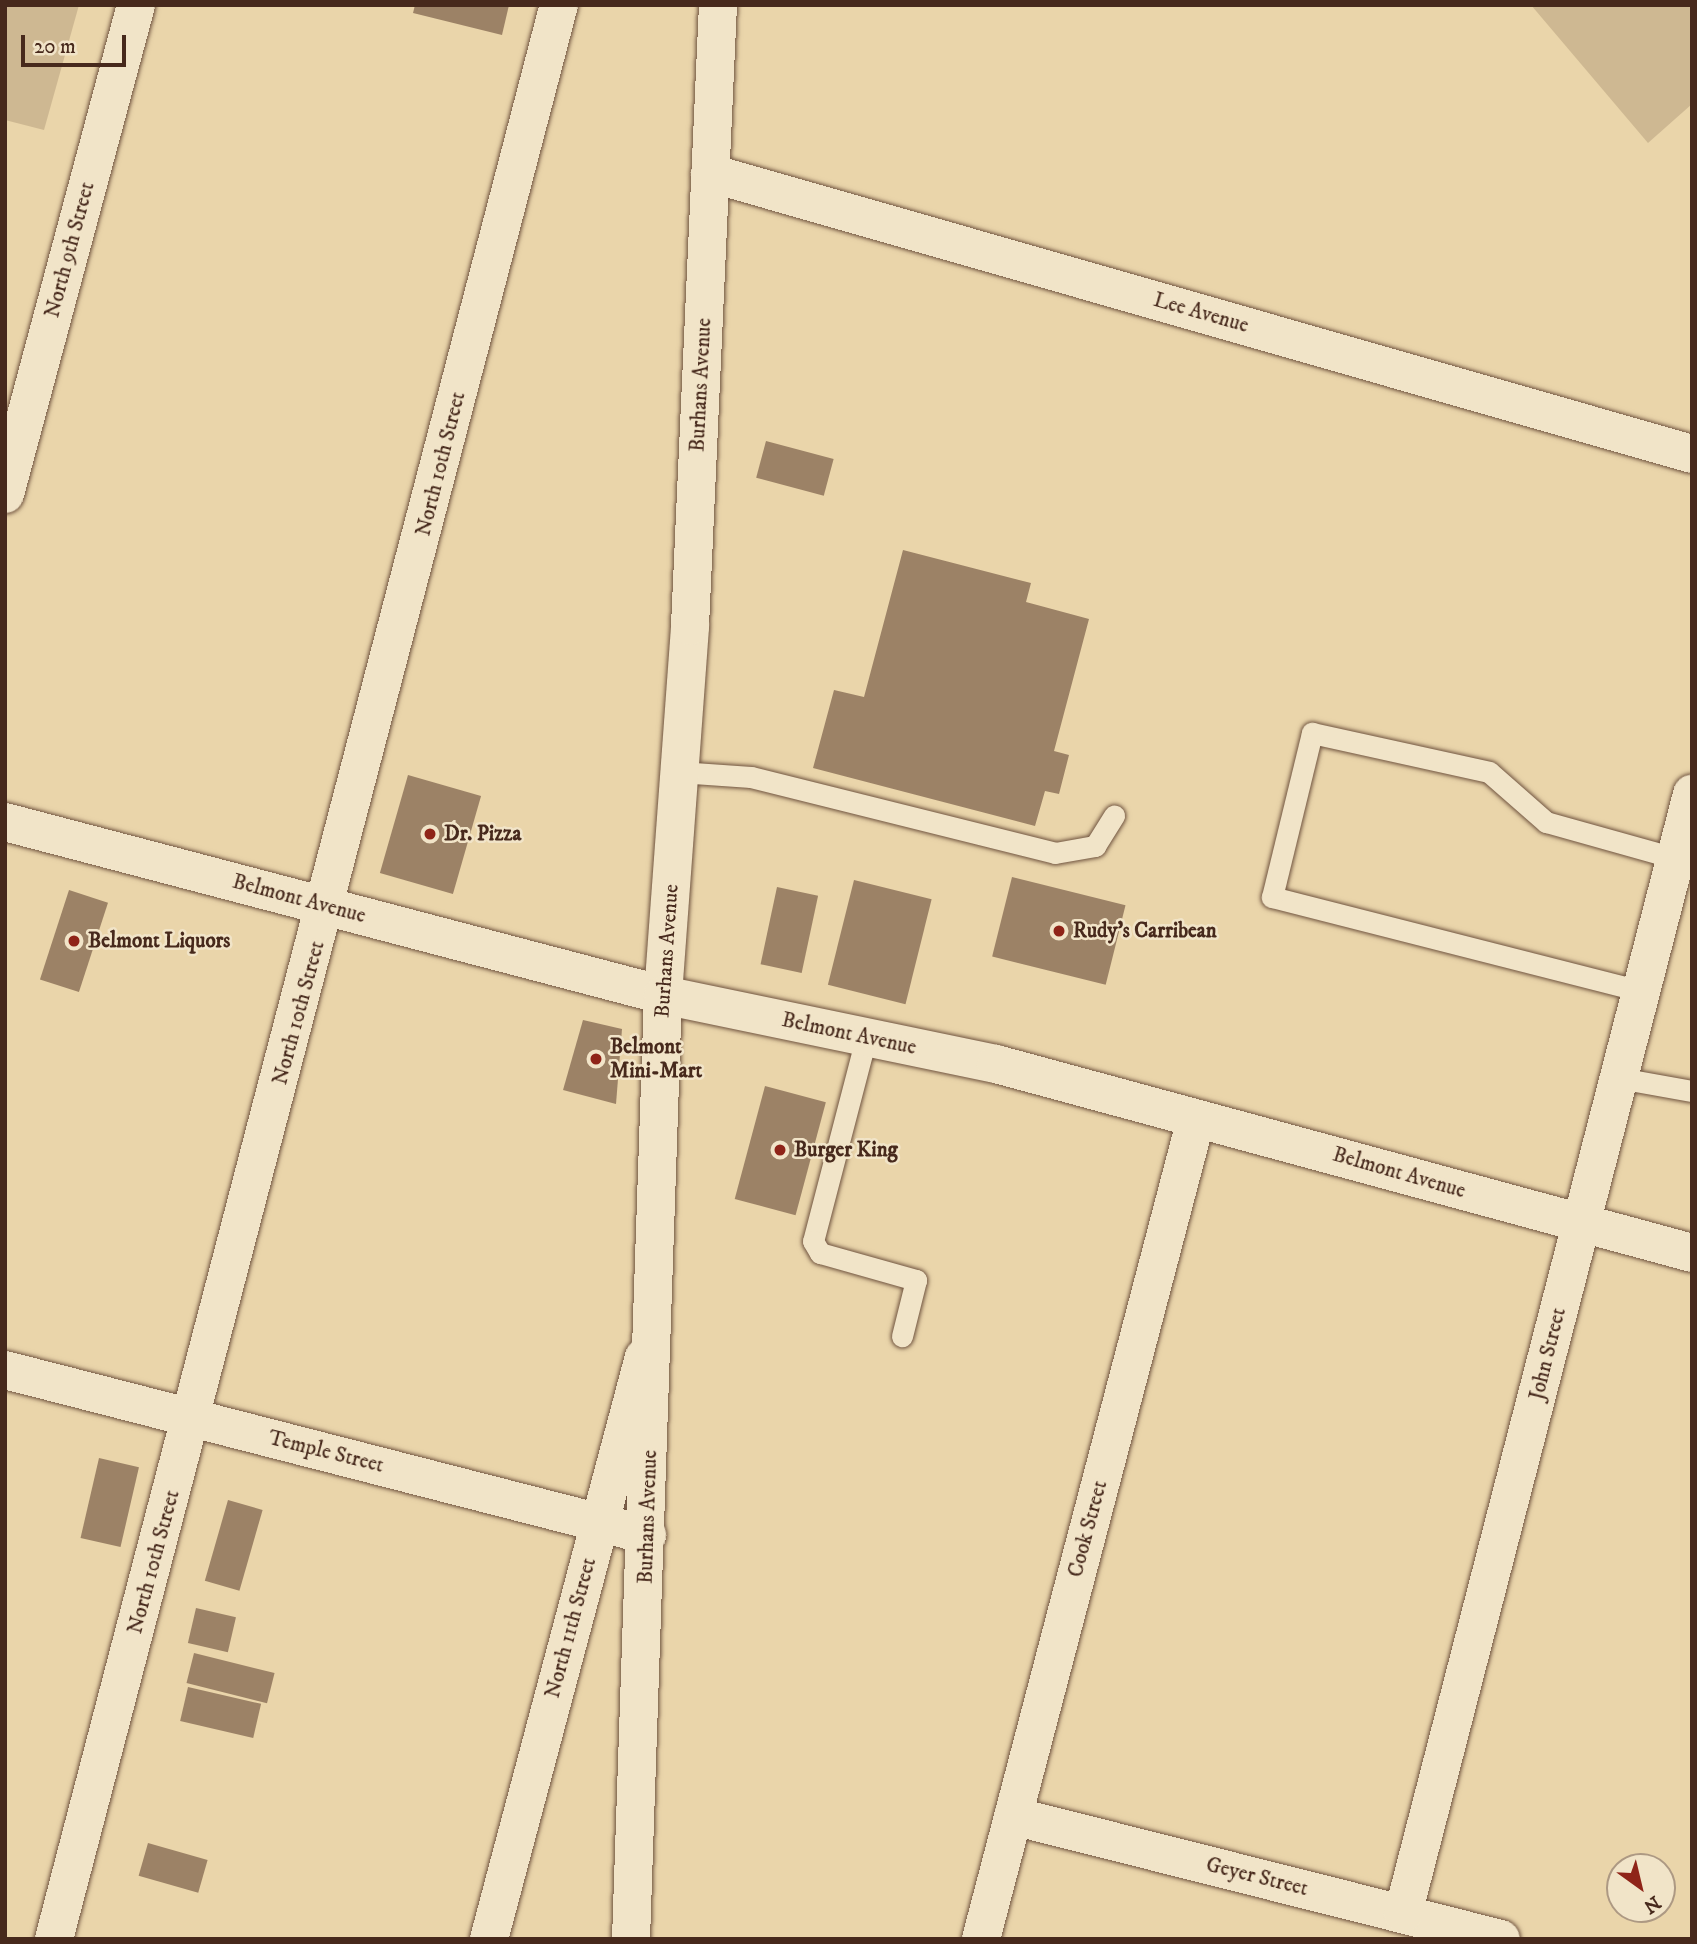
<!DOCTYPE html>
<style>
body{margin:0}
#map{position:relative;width:1697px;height:1944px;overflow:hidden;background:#ead5aa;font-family:"IM FELL DW Pica",serif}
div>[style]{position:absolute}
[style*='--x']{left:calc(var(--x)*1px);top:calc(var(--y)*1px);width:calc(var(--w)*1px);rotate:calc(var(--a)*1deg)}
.green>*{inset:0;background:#ceb892}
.building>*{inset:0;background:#9c8266;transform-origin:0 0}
.roads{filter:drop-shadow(0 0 2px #705440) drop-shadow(0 0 2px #705440)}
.service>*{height:21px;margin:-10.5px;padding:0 10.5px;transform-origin:10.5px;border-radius:10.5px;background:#f1e4c8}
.minor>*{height:38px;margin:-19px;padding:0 19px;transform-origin:19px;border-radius:19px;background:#f1e4c8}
.tertiary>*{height:38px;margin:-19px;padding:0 19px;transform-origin:19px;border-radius:19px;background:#f1e4c8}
.secondary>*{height:38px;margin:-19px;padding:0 19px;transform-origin:19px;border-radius:19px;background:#f1e4c8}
.dots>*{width:19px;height:19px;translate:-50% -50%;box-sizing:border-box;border:4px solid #f1e4c8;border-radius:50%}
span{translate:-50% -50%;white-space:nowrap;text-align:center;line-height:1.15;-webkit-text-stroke:5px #f1e4c8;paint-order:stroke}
.street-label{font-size:21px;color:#47291c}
.poi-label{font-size:21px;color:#47291c;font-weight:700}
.left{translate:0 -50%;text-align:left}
.frame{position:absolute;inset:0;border:7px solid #47291c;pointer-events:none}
.north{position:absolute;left:1606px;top:1853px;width:70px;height:70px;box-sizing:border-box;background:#f1e4c8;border:2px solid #ad9983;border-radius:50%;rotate:146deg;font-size:19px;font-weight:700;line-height:28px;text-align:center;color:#47291c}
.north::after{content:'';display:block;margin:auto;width:24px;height:32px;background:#8f2418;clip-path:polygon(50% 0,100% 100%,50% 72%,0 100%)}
.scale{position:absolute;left:21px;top:35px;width:105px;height:32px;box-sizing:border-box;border:4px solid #47291c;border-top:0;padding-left:9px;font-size:21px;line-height:24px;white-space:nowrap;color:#47291c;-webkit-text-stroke:5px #f1e4c8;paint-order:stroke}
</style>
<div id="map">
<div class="green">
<div style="clip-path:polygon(5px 5px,79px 5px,44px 130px,5px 120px)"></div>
<div style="clip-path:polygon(1531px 5px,1692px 5px,1692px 104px,1648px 143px)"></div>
</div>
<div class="building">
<div style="clip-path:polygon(415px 5px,509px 5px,502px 35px,413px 13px)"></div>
<div style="left:766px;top:441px;width:70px;height:38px;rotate:15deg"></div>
<div style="clip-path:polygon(903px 550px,1031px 583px,1026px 602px,1089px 619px,1054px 751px,1069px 755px,1059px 794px,1045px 791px,1035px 826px,813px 768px,834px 690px,864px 697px)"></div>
<div style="left:408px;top:775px;width:76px;height:102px;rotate:16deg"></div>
<div style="left:1012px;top:877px;width:117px;height:82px;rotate:14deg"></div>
<div style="left:854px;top:880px;width:80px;height:108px;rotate:14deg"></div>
<div style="left:777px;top:887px;width:42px;height:79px;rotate:12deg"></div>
<div style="left:69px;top:890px;width:41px;height:94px;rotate:18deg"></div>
<div style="clip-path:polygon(583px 1020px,622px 1029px,616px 1104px,563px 1090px)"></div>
<div style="left:765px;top:1086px;width:63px;height:117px;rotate:15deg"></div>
<div style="left:99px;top:1458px;width:41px;height:82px;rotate:13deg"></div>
<div style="left:228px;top:1500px;width:36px;height:84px;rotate:16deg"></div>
<div style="left:196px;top:1608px;width:41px;height:36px;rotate:13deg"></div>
<div style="left:194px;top:1653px;width:83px;height:31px;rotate:14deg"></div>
<div style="left:188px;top:1687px;width:75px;height:35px;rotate:13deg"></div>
<div style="left:148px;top:1843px;width:62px;height:34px;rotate:16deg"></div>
</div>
<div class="roads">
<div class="service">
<div style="--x:679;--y:772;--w:72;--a:4"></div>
<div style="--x:751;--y:777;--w:313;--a:14"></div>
<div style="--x:1055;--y:853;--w:41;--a:-9.9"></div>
<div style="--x:1095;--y:846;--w:36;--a:-58"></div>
<div style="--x:1641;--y:991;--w:381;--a:-165.7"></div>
<div style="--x:1272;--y:897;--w:169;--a:-76.3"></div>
<div style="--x:1312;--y:733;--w:181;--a:12.4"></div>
<div style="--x:1489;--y:772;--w:76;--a:41.3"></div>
<div style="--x:1546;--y:822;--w:134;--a:15.6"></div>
<div style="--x:866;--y:1038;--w:210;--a:104.6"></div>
<div style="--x:813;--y:1241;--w:14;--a:60"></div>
<div style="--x:820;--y:1253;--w:100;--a:15.7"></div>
<div style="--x:916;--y:1280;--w:58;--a:104"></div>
<div style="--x:1619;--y:1078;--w:74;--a:10.1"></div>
</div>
<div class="minor">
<div style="--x:710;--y:173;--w:1021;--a:15.97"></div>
<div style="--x:5;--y:494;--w:506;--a:-75"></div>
<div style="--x:5;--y:1370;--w:663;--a:14.41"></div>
<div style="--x:1013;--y:1816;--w:503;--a:14.15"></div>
<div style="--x:1403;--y:1914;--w:1157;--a:-75.53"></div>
<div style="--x:54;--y:1939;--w:1999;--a:-75.37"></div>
<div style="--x:489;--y:1939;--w:602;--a:-75.09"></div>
<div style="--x:981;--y:1939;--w:848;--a:-75.31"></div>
</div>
<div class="tertiary">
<div style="--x:631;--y:1939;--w:945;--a:-88.06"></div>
<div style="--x:663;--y:995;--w:370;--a:-85.8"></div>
<div style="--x:690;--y:626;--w:622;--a:-87.42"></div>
</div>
<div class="secondary">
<div style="--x:5;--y:822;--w:680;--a:14.73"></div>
<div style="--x:663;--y:995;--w:340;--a:11.7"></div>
<div style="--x:996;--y:1064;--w:721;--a:15.19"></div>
</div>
</div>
<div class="dots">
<div style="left:430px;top:834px;background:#8f2418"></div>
<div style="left:1059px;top:931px;background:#8f2418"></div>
<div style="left:74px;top:941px;background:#8f2418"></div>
<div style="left:596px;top:1059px;background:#8f2418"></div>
<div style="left:780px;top:1150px;background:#8f2418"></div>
</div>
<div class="street-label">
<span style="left:70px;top:250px;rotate:-75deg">North 9th Street</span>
<span style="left:1201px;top:313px;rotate:16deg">Lee Avenue</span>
<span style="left:701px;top:385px;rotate:-87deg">Burhans Avenue</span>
<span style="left:441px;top:464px;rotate:-76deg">North 10th Street</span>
<span style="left:299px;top:899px;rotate:15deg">Belmont Avenue</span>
<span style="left:667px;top:951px;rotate:-86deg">Burhans Avenue</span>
<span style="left:299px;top:1013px;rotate:-75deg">North 10th Street</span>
<span style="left:849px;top:1034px;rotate:12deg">Belmont Avenue</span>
<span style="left:1399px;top:1173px;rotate:16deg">Belmont Avenue</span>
<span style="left:1548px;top:1354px;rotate:-76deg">John Street</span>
<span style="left:326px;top:1452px;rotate:14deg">Temple Street</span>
<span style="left:648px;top:1517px;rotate:-88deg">Burhans Avenue</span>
<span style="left:1088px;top:1529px;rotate:-75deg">Cook Street</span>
<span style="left:154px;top:1562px;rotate:-75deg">North 10th Street</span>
<span style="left:571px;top:1628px;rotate:-75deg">North 11th Street</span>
<span style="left:1257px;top:1877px;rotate:14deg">Geyer Street</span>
</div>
<div class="poi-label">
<span class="left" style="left:444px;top:834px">Dr. Pizza</span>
<span class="left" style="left:1073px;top:931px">Rudy's Carribean</span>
<span class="left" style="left:88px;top:941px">Belmont Liquors</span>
<span class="left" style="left:610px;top:1059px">Belmont<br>Mini-Mart</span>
<span class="left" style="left:794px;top:1150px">Burger King</span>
</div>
<div class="frame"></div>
<div class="north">N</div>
<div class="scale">20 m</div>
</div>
